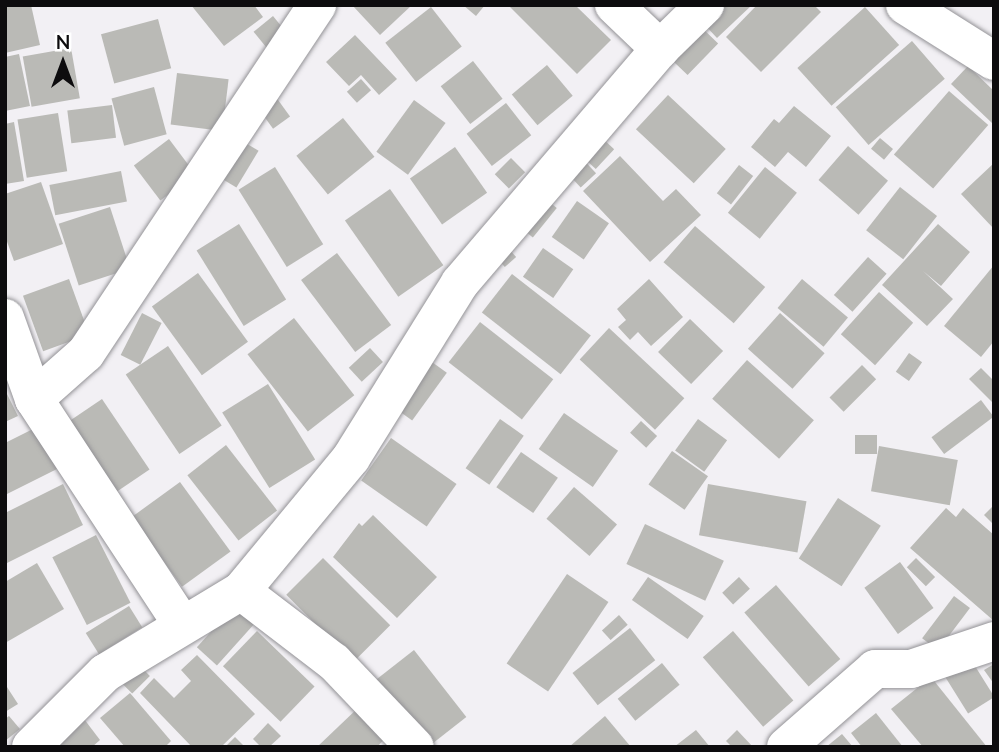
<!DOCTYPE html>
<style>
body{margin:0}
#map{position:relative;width:999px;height:752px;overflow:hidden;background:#f2f0f4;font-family:Lato,sans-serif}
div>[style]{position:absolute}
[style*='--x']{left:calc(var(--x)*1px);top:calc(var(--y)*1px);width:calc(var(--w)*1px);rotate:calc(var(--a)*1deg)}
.building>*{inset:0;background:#babab6;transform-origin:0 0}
.roads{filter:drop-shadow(0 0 2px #939296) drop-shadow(0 0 2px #939296)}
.minor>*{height:38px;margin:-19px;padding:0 19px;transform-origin:19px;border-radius:19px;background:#fff}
span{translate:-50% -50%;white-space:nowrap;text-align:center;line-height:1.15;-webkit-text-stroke:5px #fff;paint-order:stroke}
.frame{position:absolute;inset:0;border:7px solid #0d0c0e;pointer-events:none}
.north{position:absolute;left:28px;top:28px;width:70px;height:70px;-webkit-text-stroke:5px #fff;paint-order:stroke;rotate:0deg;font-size:19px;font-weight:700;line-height:28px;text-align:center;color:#0d0c0e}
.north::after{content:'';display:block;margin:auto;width:24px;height:32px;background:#0d0c0e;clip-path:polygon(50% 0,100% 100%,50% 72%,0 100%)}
</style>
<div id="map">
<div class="building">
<div style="clip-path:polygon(31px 5px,40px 45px,5px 53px,5px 6px)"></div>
<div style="clip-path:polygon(191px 5px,254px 5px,263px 17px,224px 46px)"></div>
<div style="clip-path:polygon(352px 5px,412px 5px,380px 35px)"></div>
<div style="clip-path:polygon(463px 5px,485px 5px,476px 16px)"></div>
<div style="clip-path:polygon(508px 5px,575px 5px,611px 40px,577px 74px)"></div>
<div style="clip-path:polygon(718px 5px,752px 5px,717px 38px,701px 21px)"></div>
<div style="clip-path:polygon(757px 5px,814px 5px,821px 12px,761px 72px,726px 37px)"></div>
<div style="left:431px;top:7px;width:50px;height:58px;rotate:52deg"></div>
<div style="left:865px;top:7px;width:51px;height:91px;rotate:48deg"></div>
<div style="left:273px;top:16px;width:22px;height:25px;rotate:51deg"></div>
<div style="left:158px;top:19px;width:51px;height:59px;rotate:75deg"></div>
<div style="left:698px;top:24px;width:28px;height:44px;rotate:44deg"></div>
<div style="clip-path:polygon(355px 35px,397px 79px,379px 95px,361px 75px,349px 86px,326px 62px)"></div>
<div style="left:912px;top:41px;width:50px;height:101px;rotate:49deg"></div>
<div style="left:71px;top:48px;width:51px;height:49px;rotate:80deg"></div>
<div style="clip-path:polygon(19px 54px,30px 106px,5px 111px,5px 57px)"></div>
<div style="left:473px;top:61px;width:48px;height:41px;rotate:52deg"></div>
<div style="left:547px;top:65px;width:40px;height:46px;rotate:50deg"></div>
<div style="clip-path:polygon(968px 66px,994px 91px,992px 123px,951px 84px)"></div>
<div style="left:177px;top:73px;width:52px;height:52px;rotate:7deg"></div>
<div style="left:361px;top:79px;width:15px;height:19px;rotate:48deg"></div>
<div style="left:154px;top:87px;width:49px;height:44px;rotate:75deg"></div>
<div style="left:949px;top:91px;width:52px;height:84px;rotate:41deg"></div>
<div style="left:273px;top:93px;width:29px;height:21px;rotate:54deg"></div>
<div style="left:668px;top:95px;width:79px;height:47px;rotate:43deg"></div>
<div style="left:414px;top:100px;width:39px;height:64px;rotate:36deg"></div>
<div style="left:506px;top:103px;width:41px;height:50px;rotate:52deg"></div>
<div style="left:112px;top:105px;width:33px;height:45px;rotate:83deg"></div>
<div style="clip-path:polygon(794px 106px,831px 136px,806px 167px,788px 152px,775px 167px,751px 147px,774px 119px,779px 123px)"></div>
<div style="left:58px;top:113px;width:59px;height:41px;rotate:81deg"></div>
<div style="left:343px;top:118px;width:50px;height:60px;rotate:51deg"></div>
<div style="clip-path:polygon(14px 122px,24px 181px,5px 184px,5px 124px)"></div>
<div style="left:601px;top:137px;width:18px;height:27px;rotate:43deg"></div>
<div style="left:880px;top:138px;width:17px;height:14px;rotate:40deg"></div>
<div style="left:169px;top:139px;width:44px;height:44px;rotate:53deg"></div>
<div style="left:244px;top:142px;width:17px;height:43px;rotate:31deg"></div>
<div style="left:848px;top:146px;width:53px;height:45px;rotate:41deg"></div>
<div style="left:455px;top:147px;width:56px;height:55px;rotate:55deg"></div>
<div style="left:579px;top:155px;width:25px;height:21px;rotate:47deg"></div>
<div style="clip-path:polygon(620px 156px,663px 201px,676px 189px,701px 215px,650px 262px,583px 191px)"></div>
<div style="left:511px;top:158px;width:20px;height:23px;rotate:45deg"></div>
<div style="clip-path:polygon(994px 163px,994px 229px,961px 194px)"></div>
<div style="left:739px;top:165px;width:18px;height:36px;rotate:38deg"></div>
<div style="left:275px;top:167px;width:91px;height:43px;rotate:58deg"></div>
<div style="left:765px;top:167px;width:41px;height:59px;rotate:39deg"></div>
<div style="left:121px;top:171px;width:31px;height:73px;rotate:79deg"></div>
<div style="clip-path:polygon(41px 182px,63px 244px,14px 261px,5px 236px,5px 194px)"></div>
<div style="left:900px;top:187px;width:47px;height:55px;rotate:38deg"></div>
<div style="left:390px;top:189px;width:93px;height:55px;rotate:55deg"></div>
<div style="left:542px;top:196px;width:19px;height:38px;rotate:39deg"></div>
<div style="left:577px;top:201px;width:39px;height:44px;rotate:35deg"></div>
<div style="left:110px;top:207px;width:65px;height:54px;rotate:72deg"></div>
<div style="left:239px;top:224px;width:89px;height:50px;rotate:58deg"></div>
<div style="clip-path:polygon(938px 224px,970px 252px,941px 286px,923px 271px,953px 299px,927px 326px,882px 285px)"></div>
<div style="left:695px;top:226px;width:93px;height:48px;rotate:41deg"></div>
<div style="left:503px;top:242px;width:20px;height:15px;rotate:49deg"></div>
<div style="left:543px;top:248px;width:37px;height:35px;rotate:35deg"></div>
<div style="left:337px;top:253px;width:90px;height:45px;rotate:53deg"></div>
<div style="left:868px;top:257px;width:25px;height:51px;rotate:42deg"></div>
<div style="clip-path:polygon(994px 265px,994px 341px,981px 357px,944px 326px)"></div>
<div style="left:198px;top:273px;width:85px;height:57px;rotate:54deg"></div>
<div style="left:512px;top:274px;width:100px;height:49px;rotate:38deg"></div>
<div style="left:69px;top:279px;width:59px;height:49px;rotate:70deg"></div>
<div style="clip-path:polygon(649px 279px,683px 317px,651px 346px,638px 332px,630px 340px,618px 327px,626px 320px,617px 309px)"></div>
<div style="left:802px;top:279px;width:60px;height:38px;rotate:40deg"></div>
<div style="left:879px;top:292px;width:46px;height:57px;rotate:42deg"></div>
<div style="left:142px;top:313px;width:22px;height:47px;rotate:27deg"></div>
<div style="left:780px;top:313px;width:60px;height:48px;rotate:42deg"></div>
<div style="left:294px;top:318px;width:98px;height:59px;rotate:52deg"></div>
<div style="left:690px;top:319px;width:46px;height:46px;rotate:44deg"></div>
<div style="left:480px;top:322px;width:93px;height:51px;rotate:38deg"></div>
<div style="left:609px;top:328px;width:103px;height:43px;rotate:43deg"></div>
<div style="left:168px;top:346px;width:96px;height:51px;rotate:56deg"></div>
<div style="left:370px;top:348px;width:19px;height:29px;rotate:47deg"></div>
<div style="left:909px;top:353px;width:16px;height:23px;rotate:35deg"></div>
<div style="left:425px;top:357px;width:27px;height:59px;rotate:36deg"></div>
<div style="left:747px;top:360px;width:90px;height:52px;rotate:42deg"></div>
<div style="left:862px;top:365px;width:20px;height:46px;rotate:45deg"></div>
<div style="clip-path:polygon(981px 368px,994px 381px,994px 404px,969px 379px)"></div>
<div style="left:268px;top:384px;width:89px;height:54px;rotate:58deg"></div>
<div style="clip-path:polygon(5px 390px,18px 416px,5px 422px)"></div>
<div style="left:102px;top:399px;width:85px;height:45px;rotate:56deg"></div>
<div style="left:981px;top:400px;width:21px;height:62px;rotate:53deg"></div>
<div style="left:564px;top:413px;width:66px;height:44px;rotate:35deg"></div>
<div style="left:500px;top:419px;width:29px;height:60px;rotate:35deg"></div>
<div style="left:698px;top:419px;width:36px;height:39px;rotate:36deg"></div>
<div style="left:641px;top:421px;width:22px;height:16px;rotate:43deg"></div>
<div style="clip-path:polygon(37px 427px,57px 469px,5px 495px,5px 443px)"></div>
<div style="left:855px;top:435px;width:22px;height:19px"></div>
<div style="left:391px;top:438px;width:80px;height:52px;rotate:35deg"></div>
<div style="left:226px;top:445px;width:83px;height:49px;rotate:52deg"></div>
<div style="left:879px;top:446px;width:80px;height:46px;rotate:10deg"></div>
<div style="left:672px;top:451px;width:44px;height:41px;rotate:35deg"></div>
<div style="left:521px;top:452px;width:45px;height:43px;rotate:35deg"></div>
<div style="left:180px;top:482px;width:86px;height:60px;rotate:54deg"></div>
<div style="clip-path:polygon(63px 484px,83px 525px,5px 564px,5px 513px)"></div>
<div style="left:708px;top:484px;width:100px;height:52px;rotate:10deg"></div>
<div style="left:574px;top:487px;width:57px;height:42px;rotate:41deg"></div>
<div style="left:838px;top:498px;width:51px;height:72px;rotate:33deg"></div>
<div style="clip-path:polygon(994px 505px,994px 525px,984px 515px)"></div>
<div style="clip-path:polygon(946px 508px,956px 517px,963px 508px,994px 535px,994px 621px,910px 548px)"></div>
<div style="clip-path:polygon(373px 515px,437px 577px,397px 618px,333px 557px,359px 523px,362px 526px)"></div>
<div style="left:645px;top:524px;width:87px;height:44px;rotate:25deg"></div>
<div style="left:96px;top:535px;width:76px;height:49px;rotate:63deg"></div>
<div style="left:323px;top:558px;width:95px;height:52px;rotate:45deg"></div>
<div style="left:916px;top:558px;width:27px;height:13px;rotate:45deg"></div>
<div style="left:900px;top:562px;width:57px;height:44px;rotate:54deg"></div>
<div style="clip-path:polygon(37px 563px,64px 609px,5px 643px,5px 582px)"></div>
<div style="left:567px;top:574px;width:50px;height:108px;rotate:34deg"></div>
<div style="left:648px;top:577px;width:68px;height:28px;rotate:35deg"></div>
<div style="left:739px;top:577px;width:16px;height:23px;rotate:47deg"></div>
<div style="left:776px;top:585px;width:98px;height:42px;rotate:49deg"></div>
<div style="left:954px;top:596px;width:20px;height:53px;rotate:37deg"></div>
<div style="left:235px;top:605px;width:27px;height:57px;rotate:42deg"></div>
<div style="left:129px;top:606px;width:25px;height:51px;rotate:58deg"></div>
<div style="left:619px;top:615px;width:13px;height:23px;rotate:48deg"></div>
<div style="left:630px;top:628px;width:41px;height:73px;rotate:52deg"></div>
<div style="left:257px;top:631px;width:80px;height:49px;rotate:44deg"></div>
<div style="left:733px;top:631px;width:92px;height:40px;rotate:49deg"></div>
<div style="left:414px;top:650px;width:85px;height:49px;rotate:52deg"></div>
<div style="clip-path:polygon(197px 655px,255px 714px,221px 747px,192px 747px,140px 693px,154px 678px,174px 698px,191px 681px,181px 670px)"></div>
<div style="left:970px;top:658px;width:46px;height:31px;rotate:58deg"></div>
<div style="left:662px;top:663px;width:28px;height:57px;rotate:51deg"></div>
<div style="clip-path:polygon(994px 664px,994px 684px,984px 670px)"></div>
<div style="left:140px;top:666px;width:14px;height:25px;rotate:45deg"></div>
<div style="clip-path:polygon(931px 677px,987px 747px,923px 747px,891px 709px)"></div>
<div style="clip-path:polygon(5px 684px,18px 704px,5px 712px)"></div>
<div style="clip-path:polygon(130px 693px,171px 741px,165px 747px,125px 747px,100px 718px)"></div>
<div style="clip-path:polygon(360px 706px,388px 735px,377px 747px,317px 747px)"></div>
<div style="clip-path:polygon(78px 711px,100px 740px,92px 747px,62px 747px,50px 731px)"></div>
<div style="clip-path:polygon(876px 713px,903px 747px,862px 747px,851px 733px)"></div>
<div style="clip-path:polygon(9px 716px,20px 729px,5px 741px,5px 719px)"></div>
<div style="clip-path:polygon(605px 716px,631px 747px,569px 747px)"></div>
<div style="clip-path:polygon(268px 723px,281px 736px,269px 747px,261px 747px,253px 739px)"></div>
<div style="clip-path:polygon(696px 730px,710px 747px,674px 747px)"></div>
<div style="clip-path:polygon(737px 730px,753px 747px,732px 747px,726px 741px)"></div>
<div style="clip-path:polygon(842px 734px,853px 747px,826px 747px)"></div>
<div style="clip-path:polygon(235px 737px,245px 747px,225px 747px)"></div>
</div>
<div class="roads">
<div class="minor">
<div style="--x:614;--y:5;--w:64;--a:43.7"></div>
<div style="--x:905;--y:5;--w:105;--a:32.2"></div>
<div style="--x:5;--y:318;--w:86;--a:70.3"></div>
<div style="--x:34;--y:399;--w:269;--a:56.7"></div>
<div style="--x:34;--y:399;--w:69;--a:-41.5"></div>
<div style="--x:86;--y:353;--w:418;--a:-56.4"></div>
<div style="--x:241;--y:591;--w:117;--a:37.4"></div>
<div style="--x:334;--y:662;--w:117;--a:46.4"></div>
<div style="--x:31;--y:747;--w:105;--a:-45"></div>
<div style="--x:105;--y:673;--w:159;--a:-31.1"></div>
<div style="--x:241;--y:591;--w:173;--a:-50.4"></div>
<div style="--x:351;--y:458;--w:206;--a:-58.1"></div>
<div style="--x:460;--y:283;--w:308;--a:-49.5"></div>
<div style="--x:660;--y:49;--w:63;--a:-44.4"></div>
<div style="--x:786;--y:747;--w:118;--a:-41.2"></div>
<div style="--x:875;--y:669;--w:36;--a:0"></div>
<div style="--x:911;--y:669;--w:88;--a:-18.6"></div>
</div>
</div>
<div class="frame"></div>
<div class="north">N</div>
</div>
